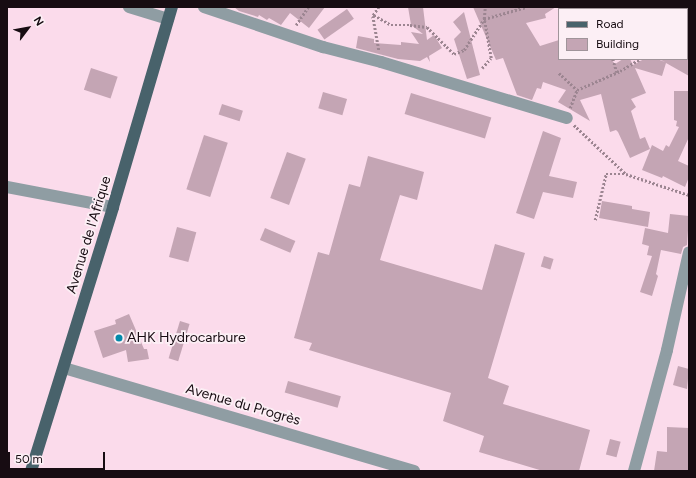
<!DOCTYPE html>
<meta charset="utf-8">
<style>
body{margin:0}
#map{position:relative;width:696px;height:478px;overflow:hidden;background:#fbdbeb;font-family:Figtree,sans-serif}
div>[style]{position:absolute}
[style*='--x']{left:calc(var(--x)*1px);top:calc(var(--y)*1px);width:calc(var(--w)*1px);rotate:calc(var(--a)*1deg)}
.building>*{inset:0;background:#c4a5b4;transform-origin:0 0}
.path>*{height:2.5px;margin-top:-1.25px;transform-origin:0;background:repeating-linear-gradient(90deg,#9c8591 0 2px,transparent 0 4px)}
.minor>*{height:12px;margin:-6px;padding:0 6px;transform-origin:6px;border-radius:6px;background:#8f9da3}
.major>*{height:12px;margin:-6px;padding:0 6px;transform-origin:6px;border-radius:6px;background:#48626b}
.dots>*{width:11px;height:11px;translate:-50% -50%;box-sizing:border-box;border:2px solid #fceff5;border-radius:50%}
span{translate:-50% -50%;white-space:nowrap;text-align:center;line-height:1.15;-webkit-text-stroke:3.5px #fceff5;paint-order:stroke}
.street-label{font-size:14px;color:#170c12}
.poi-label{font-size:14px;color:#170c12}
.left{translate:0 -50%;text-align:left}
.frame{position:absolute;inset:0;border:8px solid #170c12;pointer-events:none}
.legend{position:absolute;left:558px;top:8px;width:130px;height:52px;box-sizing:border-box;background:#fceff5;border:1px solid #a0949a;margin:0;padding:5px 7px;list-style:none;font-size:12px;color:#170c12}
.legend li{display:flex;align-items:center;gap:8px;height:20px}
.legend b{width:20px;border:1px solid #a0949a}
.north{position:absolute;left:8px;top:8px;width:40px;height:40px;-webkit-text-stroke:3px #fceff5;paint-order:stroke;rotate:58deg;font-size:11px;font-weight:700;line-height:16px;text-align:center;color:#170c12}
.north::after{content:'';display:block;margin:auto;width:14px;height:18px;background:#170c12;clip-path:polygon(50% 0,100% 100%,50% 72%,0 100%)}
.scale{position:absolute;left:8px;top:452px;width:97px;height:18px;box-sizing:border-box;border:2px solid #170c12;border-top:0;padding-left:5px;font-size:12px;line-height:14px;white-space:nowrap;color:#170c12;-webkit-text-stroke:3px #fceff5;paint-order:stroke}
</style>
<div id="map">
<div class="building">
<div style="clip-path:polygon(234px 7px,325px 7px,309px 28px,290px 13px,281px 25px,269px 18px,267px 20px,259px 15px,258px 17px,239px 11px)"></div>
<div style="clip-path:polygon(408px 7px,423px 7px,427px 40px,434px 35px,442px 48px,429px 56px,430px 62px,427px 57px,420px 61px,398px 59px,356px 48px,358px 36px,374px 39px,374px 43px,401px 45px,401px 42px,419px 44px,411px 32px,423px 34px,411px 25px)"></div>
<div style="clip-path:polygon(473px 7px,556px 7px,545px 14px,546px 18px,526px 23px,540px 46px,559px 40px,559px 59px,611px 59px,615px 64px,623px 59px,630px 59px,633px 65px,644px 59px,657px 59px,665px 62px,659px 59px,689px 59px,689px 76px,666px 63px,662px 76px,635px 68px,646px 93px,631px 99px,636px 107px,631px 111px,640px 139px,645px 137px,650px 149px,630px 158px,618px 132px,616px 130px,610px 132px,601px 94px,580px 100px,590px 121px,558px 102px,566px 90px,543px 82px,541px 89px,537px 88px,532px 100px,517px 95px,503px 58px,496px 60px)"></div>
<div style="left:347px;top:9px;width:12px;height:36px;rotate:55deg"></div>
<div style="clip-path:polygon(464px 12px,480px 75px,467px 79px,454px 39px,461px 32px,453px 22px)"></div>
<div style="left:91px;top:68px;width:28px;height:23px;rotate:18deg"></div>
<div style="clip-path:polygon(674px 91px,689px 91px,689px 137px,678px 161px,689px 166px,689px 177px,685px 187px,663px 176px,662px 178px,642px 170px,652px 145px,663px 151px,666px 145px,669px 147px,679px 127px,676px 126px,677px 121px,674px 120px)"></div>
<div style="left:323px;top:92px;width:25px;height:17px;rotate:16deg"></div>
<div style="left:411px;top:93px;width:84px;height:22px;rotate:17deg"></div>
<div style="left:222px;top:104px;width:22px;height:11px;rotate:18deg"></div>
<div style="clip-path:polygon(543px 131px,561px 138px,549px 176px,577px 182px,573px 198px,543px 192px,534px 219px,516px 213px)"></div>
<div style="left:204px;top:135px;width:25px;height:57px;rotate:18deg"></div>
<div style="left:287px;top:152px;width:20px;height:49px;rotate:20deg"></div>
<div style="clip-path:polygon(368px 156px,424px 172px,417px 200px,400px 195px,380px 260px,482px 290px,495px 244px,525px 253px,488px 378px,509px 386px,503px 404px,590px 430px,579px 471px,543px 471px,479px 452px,484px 436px,443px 421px,451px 393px,309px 350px,312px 343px,294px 338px,318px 252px,329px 255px,349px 184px,360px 187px)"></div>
<div style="clip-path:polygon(602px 201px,632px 206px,632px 209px,650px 212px,648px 227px,599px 218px)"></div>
<div style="clip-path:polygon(670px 214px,689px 216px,687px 245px,683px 247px,681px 254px,661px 250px,656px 274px,658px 276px,652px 296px,640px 292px,652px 256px,647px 255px,649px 246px,642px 244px,645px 228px,668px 233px)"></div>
<div style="left:177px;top:227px;width:20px;height:31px;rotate:15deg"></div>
<div style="left:265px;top:228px;width:33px;height:13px;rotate:23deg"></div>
<div style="left:544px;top:256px;width:10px;height:11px;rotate:17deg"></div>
<div style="clip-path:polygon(129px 314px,144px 349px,147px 349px,149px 359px,128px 362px,126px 350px,103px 358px,94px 331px,116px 324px,115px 320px)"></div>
<div style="left:180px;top:321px;width:10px;height:39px;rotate:17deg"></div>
<div style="clip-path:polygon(678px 366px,689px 369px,687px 389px,673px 385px)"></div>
<div style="left:288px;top:381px;width:55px;height:12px;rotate:16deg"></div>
<div style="clip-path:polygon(667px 427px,689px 428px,689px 471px,654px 471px,657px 451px,667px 452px)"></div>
<div style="left:610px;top:439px;width:11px;height:16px;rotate:15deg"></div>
</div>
<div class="path">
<div style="--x:379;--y:7;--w:11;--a:124"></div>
<div style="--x:373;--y:16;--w:35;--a:80"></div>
<div style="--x:611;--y:9;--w:2;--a:-90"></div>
<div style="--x:374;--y:15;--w:20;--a:30"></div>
<div style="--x:391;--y:25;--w:19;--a:0"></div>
<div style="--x:410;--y:25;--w:17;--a:7"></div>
<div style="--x:427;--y:27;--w:38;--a:45"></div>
<div style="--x:454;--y:54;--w:11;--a:-22"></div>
<div style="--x:464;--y:50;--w:37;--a:-57"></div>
<div style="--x:484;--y:19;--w:44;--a:-15.9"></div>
<div style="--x:296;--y:25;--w:22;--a:-56"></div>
<div style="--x:613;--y:59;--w:14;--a:73"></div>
<div style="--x:482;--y:68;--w:13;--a:-48"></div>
<div style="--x:491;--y:58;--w:40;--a:-100"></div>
<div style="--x:484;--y:19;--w:12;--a:-85"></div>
<div style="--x:559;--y:73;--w:25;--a:43"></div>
<div style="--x:577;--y:90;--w:47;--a:-23.8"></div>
<div style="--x:620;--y:71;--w:23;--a:-31"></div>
<div style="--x:570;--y:108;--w:19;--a:-69"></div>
<div style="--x:574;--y:125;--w:71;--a:43.3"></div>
<div style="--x:626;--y:174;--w:66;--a:18.4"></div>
<div style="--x:595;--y:220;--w:47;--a:-76.6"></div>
<div style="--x:606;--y:174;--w:19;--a:0"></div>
</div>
<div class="minor">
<div style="--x:129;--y:7;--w:41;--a:17.1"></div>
<div style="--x:204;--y:7;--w:126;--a:18.6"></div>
<div style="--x:323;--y:47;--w:60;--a:14.5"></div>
<div style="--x:381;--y:62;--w:194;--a:16.8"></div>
<div style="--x:676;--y:7;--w:2;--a:63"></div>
<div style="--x:687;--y:20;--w:3;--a:45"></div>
<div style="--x:7;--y:187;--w:108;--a:10.7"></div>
<div style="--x:64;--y:368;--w:365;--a:16.4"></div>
<div style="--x:634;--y:471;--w:125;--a:-74.7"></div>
<div style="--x:667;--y:350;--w:100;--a:-77.3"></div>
</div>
<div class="major">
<div style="--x:31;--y:471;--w:276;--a:-72.7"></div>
<div style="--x:113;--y:207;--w:209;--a:-73.6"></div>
</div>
<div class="dots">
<div style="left:119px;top:338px;background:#028aaa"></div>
</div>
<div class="street-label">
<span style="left:89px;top:235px;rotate:-73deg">Avenue de l'Afrique</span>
<span style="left:243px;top:405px;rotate:16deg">Avenue du Progrès</span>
</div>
<div class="poi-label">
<span class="left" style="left:127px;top:338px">AHK Hydrocarbure</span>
</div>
<div class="frame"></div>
<ul class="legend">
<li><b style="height:5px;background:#48626b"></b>Road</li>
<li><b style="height:11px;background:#c4a5b4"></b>Building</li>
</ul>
<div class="north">N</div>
<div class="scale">50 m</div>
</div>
